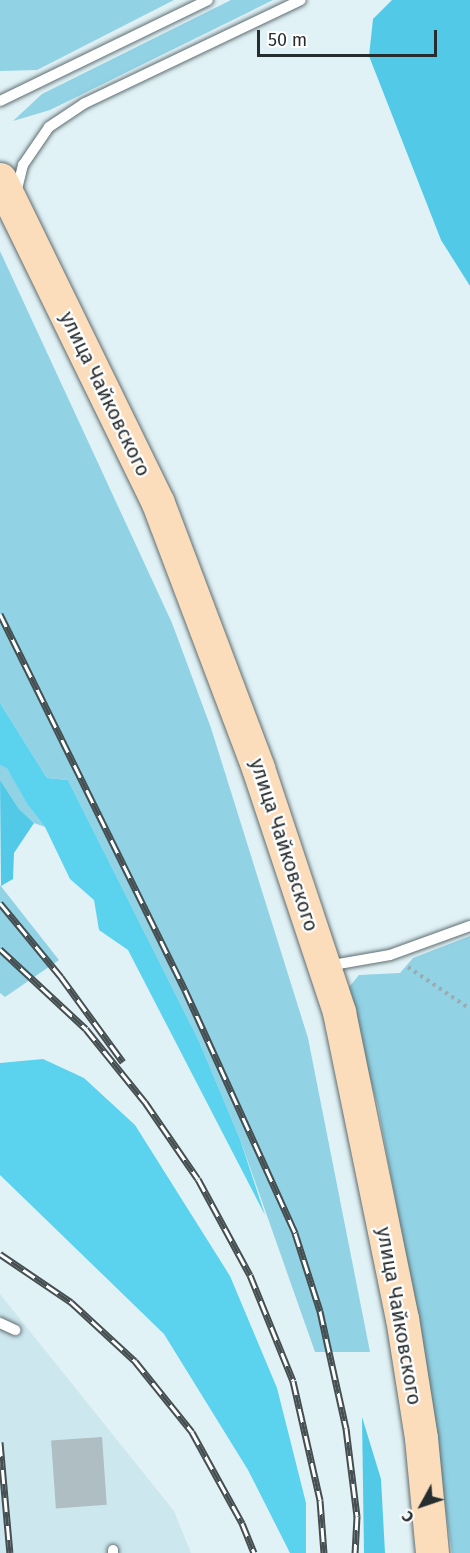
<!DOCTYPE html>
<meta charset="utf-8">
<style>
body{margin:0}
#map{position:relative;width:470px;height:1553px;overflow:hidden;background:#e1f2f6;font-family:"Fira Sans",sans-serif}
div>[style]{position:absolute}
[style*='--x']{left:calc(var(--x)*1px);top:calc(var(--y)*1px);width:calc(var(--w)*1px);rotate:calc(var(--a)*1deg)}
.built>*{inset:0;background:#cde7ee}
.green>*{inset:0;background:#91d2e4}
.forest>*{inset:0;background:#52c9e6}
.water>*{inset:0;background:#5bd2ee}
.building>*{inset:0;background:#aebec2;transform-origin:0 0}
.path>*{height:4px;margin-top:-2px;transform-origin:0;background:repeating-linear-gradient(90deg,#9dabae 0 3px,transparent 0 7.5px)}
.roads{filter:drop-shadow(0 0 2px #5e6d71) drop-shadow(0 0 2px #5e6d71)}
.service>*{height:10px;margin:-5px;padding:0 5px;transform-origin:5px;border-radius:5px;background:#fff}
.primary>*{height:33px;margin:-16.5px;padding:0 16.5px;transform-origin:16.5px;border-radius:16.5px;background:#fbddbb}
.rail>*{height:7px;margin-top:-3.5px;transform-origin:0;background:repeating-linear-gradient(90deg,#fff 0 14px,#454e50 0 28px);box-sizing:border-box;border-block:2px solid #454e50}
span{translate:-50% -50%;white-space:nowrap;text-align:center;line-height:1.15;-webkit-text-stroke:4.5px #fff;paint-order:stroke}
.street-label{font-size:20px;color:#262d2f}
.north{position:absolute;left:392px;top:1475px;width:60px;height:60px;-webkit-text-stroke:4px #fff;paint-order:stroke;rotate:230deg;font-size:16px;font-weight:700;line-height:24px;text-align:center;color:#262d2f}
.north::after{content:'';display:block;margin:auto;width:21px;height:27px;background:#262d2f;clip-path:polygon(50% 0,100% 100%,50% 72%,0 100%)}
.scale{position:absolute;left:257px;top:30px;width:180px;height:27px;box-sizing:border-box;border:3px solid #262d2f;border-top:0;padding-left:8px;font-size:18px;line-height:21px;white-space:nowrap;color:#262d2f;-webkit-text-stroke:4px #fff;paint-order:stroke}
</style>
<div id="map">
<div class="built">
<div style="clip-path:polygon(0 1294px,174px 1511px,191px 1553px,0 1553px)"></div>
</div>
<div class="green">
<div style="clip-path:polygon(0 0,174px 0,37px 70px,0 71px)"></div>
<div style="clip-path:polygon(231px 0,273px 0,50px 110px,13px 121px,42px 94px)"></div>
<div style="clip-path:polygon(0 251px,172px 623px,211px 728px,308px 1038px,370px 1352px,315px 1352px,240px 1139px,199px 1041px,68px 780px,47px 778px,0 703px)"></div>
<div style="clip-path:polygon(0 765px,7px 767px,27px 804px,45px 827px,34px 823px,19px 809px,0 780px)"></div>
<div style="clip-path:polygon(0 885px,59px 960px,5px 997px,0 993px)"></div>
<div style="clip-path:polygon(470px 936px,470px 1553px,452px 1553px,418px 1320px,378px 1107px,352px 1014px,349px 987px,359px 975px,400px 973px,413px 958px)"></div>
</div>
<div class="forest">
<div style="clip-path:polygon(392px 0,470px 0,470px 286px,441px 240px,369px 56px,373px 19px)"></div>
<div style="clip-path:polygon(0 780px,19px 809px,34px 823px,14px 853px,13px 879px,1px 886px)"></div>
<div style="clip-path:polygon(362px 1417px,381px 1479px,385px 1553px,364px 1553px)"></div>
</div>
<div class="water">
<div style="clip-path:polygon(0 703px,47px 778px,68px 780px,199px 1041px,240px 1139px,265px 1215px,128px 950px,99px 930px,94px 900px,70px 879px,45px 827px,27px 804px,7px 768px,0 765px)"></div>
<div style="clip-path:polygon(43px 1059px,84px 1078px,135px 1125px,230px 1276px,277px 1388px,306px 1503px,306px 1553px,290px 1553px,248px 1470px,164px 1334px,0 1175px,0 1063px)"></div>
</div>
<div class="building">
<div style="left:102px;top:1437px;width:68px;height:51px;rotate:86deg"></div>
</div>
<div class="path">
<div style="--x:408;--y:967;--w:75;--a:34.1"></div>
</div>
<div class="roads">
<div class="service">
<div style="--x:0;--y:101;--w:231;--a:-25.9"></div>
<div style="--x:16;--y:193;--w:29;--a:-76"></div>
<div style="--x:23;--y:165;--w:46;--a:-55.6"></div>
<div style="--x:49;--y:127;--w:43;--a:-33.7"></div>
<div style="--x:85;--y:103;--w:239;--a:-25.5"></div>
<div style="--x:327;--y:966;--w:64;--a:-9.9"></div>
<div style="--x:390;--y:955;--w:85;--a:-19.9"></div>
<div style="--x:0;--y:1323;--w:17;--a:25"></div>
<div style="--x:113;--y:1550;--w:3;--a:90"></div>
</div>
<div class="primary">
<div style="--x:0;--y:179;--w:360;--a:64"></div>
<div style="--x:158;--y:503;--w:283;--a:69.3"></div>
<div style="--x:258;--y:768;--w:257;--a:71.6"></div>
<div style="--x:339;--y:1012;--w:312;--a:78.4"></div>
<div style="--x:402;--y:1318;--w:121;--a:81"></div>
<div style="--x:421;--y:1438;--w:116;--a:84.5"></div>
</div>
</div>
<div class="rail">
<div style="--x:0;--y:614;--w:419;--a:63.8"></div>
<div style="--x:185;--y:990;--w:267;--a:65.6"></div>
<div style="--x:295;--y:1233;--w:82;--a:72.2"></div>
<div style="--x:320;--y:1311;--w:120;--a:77.5"></div>
<div style="--x:346;--y:1428;--w:89;--a:82.9"></div>
<div style="--x:357;--y:1516;--w:37;--a:93"></div>
<div style="--x:0;--y:903;--w:96;--a:50.5"></div>
<div style="--x:61;--y:977;--w:105;--a:53.9"></div>
<div style="--x:0;--y:949;--w:117;--a:42.9"></div>
<div style="--x:86;--y:1029;--w:94;--a:51.1"></div>
<div style="--x:145;--y:1102;--w:93;--a:55.5"></div>
<div style="--x:198;--y:1179;--w:109;--a:61.6"></div>
<div style="--x:250;--y:1275;--w:114;--a:67.9"></div>
<div style="--x:293;--y:1381;--w:122;--a:77.2"></div>
<div style="--x:320;--y:1500;--w:53;--a:85.7"></div>
<div style="--x:0;--y:1254;--w:86;--a:34.1"></div>
<div style="--x:71;--y:1302;--w:87;--a:42.7"></div>
<div style="--x:135;--y:1361;--w:91;--a:51.2"></div>
<div style="--x:192;--y:1432;--w:104;--a:61.2"></div>
<div style="--x:242;--y:1523;--w:32;--a:68"></div>
<div style="--x:0;--y:1442;--w:111;--a:84.9"></div>
</div>
<div class="street-label">
<span style="left:105px;top:394px;rotate:64deg">улица Чайковского</span>
<span style="left:284px;top:845px;rotate:72deg">улица Чайковского</span>
<span style="left:399px;top:1316px;rotate:80deg">улица Чайковского</span>
</div>
<div class="north">С</div>
<div class="scale">50 m</div>
</div>
